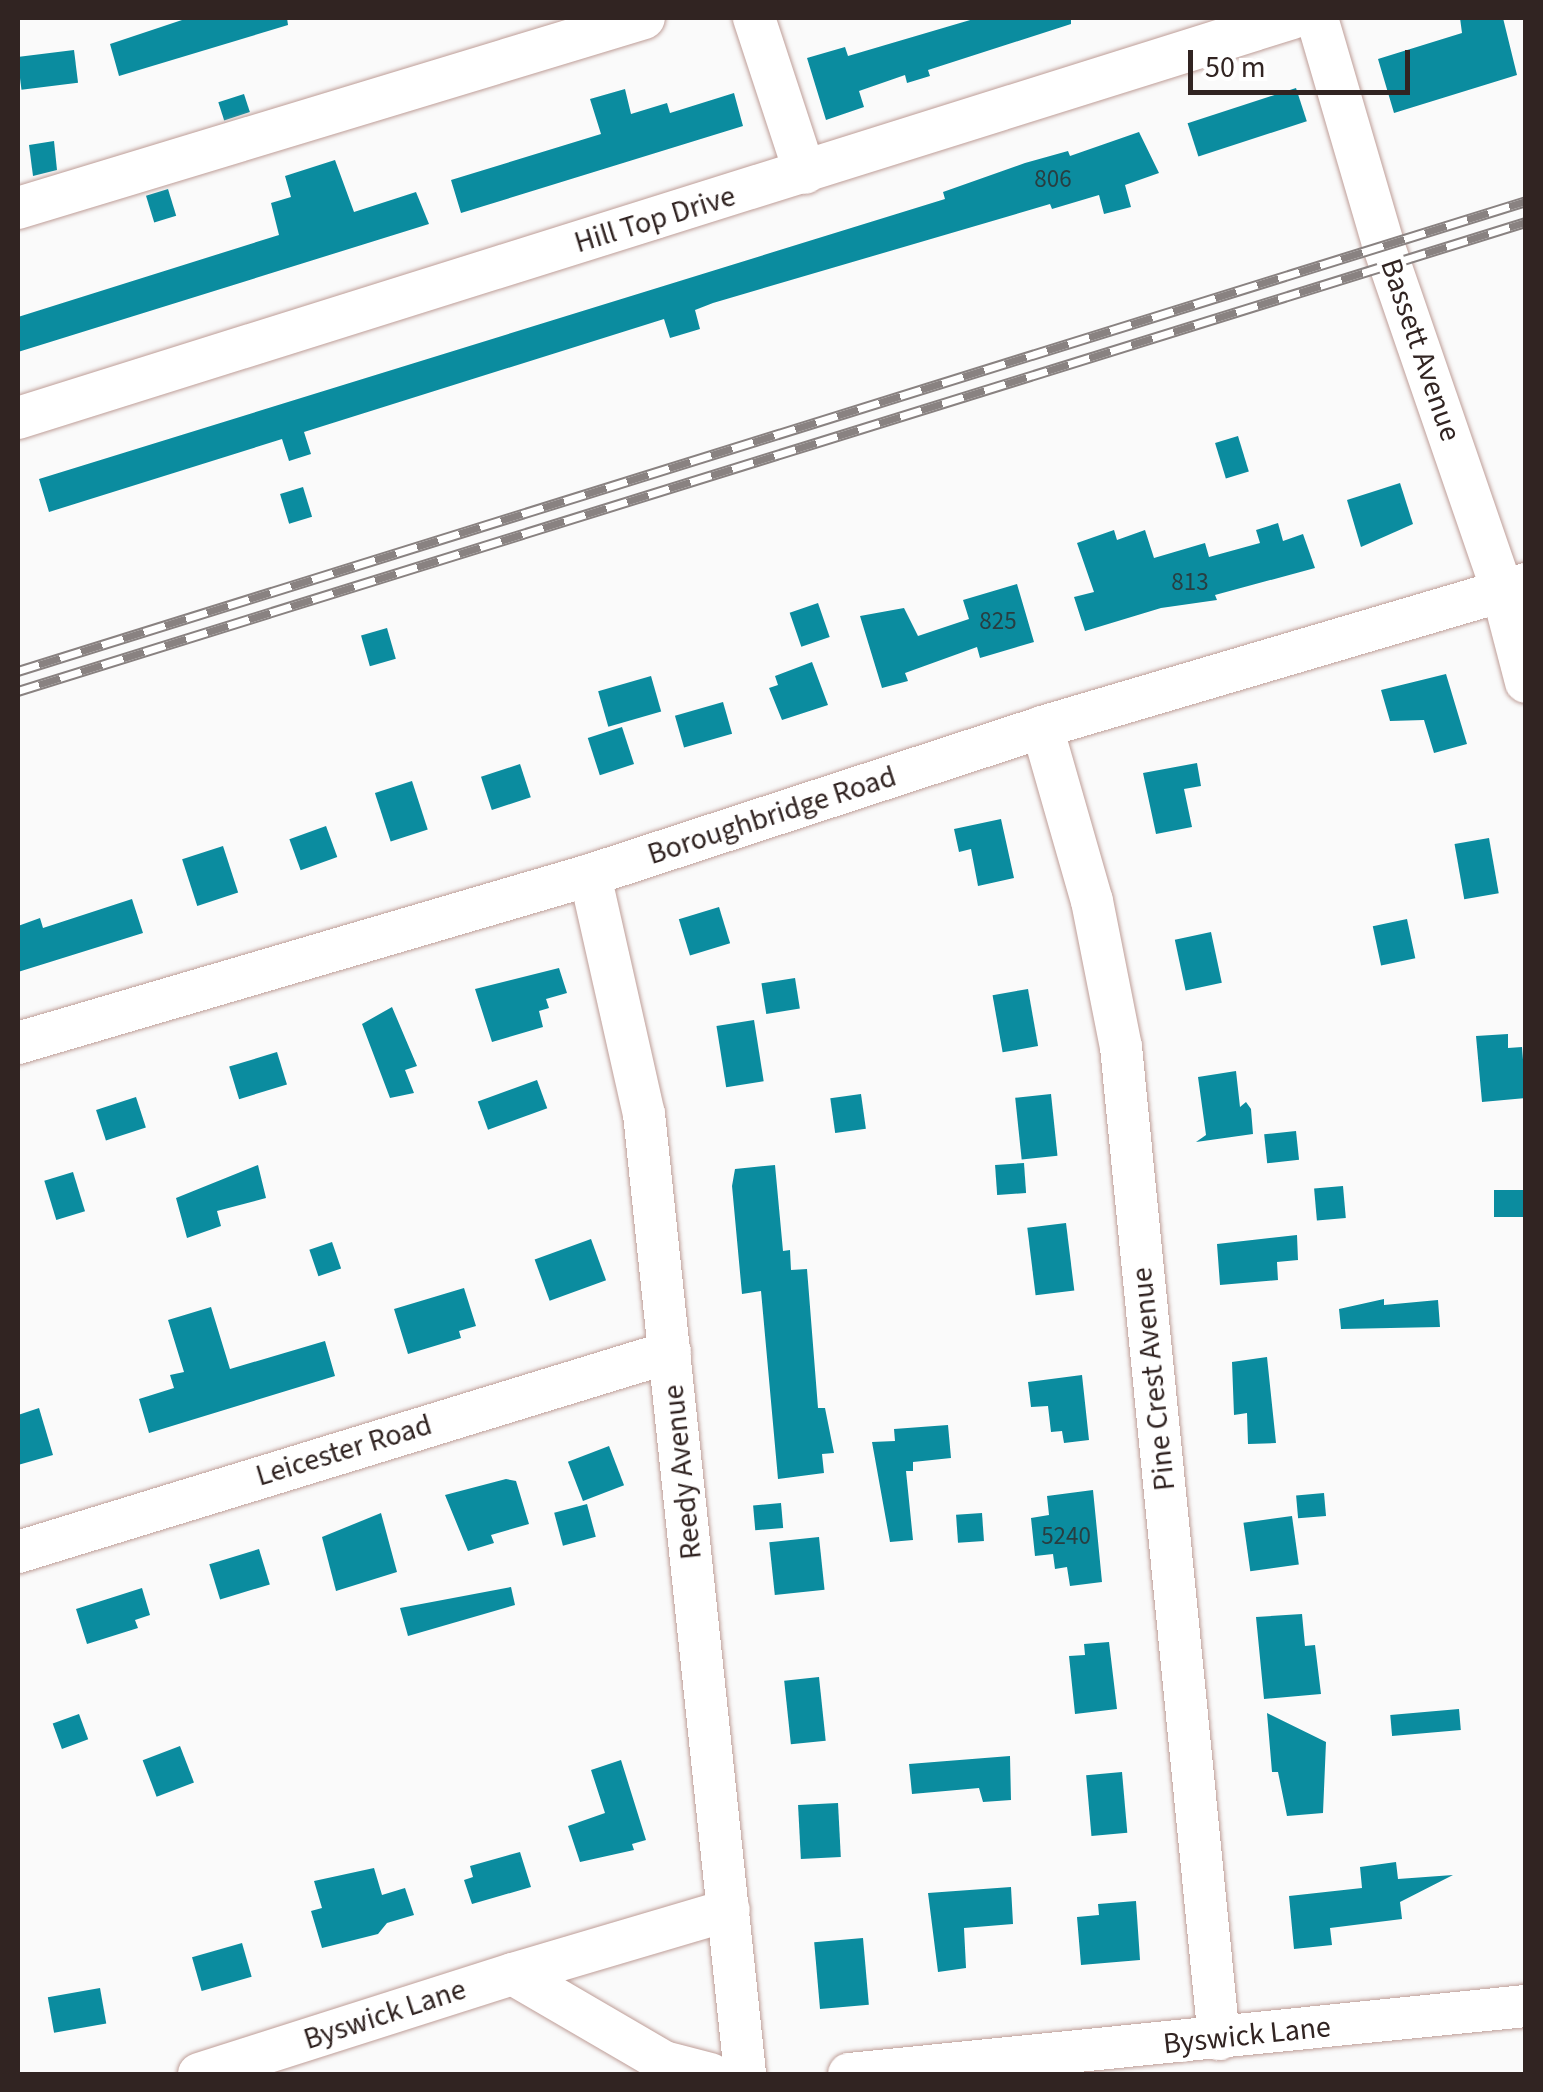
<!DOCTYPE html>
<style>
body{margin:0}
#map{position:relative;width:1543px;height:2092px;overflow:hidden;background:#fafafa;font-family:"Source Sans 3",sans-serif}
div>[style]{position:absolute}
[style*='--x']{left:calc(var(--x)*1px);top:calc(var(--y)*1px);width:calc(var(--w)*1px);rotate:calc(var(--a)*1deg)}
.building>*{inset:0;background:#0b8c9f;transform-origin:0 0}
.roads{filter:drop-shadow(0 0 2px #be9e98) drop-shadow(0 0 2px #be9e98)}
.minor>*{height:42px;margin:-21px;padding:0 21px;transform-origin:21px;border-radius:21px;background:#fff}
.rail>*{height:11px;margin-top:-5.5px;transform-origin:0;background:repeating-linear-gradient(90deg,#fff 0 22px,#898281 0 44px);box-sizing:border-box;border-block:2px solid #898281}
span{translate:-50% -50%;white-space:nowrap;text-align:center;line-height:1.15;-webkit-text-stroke:8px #fff;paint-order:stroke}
.number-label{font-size:25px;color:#283e41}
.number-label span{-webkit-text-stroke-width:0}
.street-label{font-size:30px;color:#312422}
.frame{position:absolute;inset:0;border:20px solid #312422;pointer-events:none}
.scale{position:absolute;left:1188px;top:50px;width:222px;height:45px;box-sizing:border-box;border:5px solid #312422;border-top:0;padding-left:12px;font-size:30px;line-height:35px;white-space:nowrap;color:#312422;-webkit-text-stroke:8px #fff;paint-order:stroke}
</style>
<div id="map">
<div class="building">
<div style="clip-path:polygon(188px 18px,287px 18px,288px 25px,119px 76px,110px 44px)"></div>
<div style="clip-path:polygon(977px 18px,1071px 18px,1071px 24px,928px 70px,930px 76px,907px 83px,905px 75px,859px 91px,864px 107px,826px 120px,807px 58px,845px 47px,848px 56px)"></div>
<div style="clip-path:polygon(1460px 18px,1503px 18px,1517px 75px,1394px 113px,1378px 59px,1462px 33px)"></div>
<div style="left:74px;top:50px;width:33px;height:57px;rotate:83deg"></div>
<div style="left:1296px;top:88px;width:35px;height:114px;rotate:72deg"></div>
<div style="clip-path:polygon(625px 89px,631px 114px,667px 103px,670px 113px,734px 93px,743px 126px,461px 213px,451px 180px,601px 134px,590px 99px)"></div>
<div style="left:244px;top:94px;width:19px;height:27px;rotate:72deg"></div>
<div style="clip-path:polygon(1139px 132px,1159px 173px,1125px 185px,1131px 207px,1104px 214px,1099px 195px,1052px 209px,1050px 204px,713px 303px,695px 310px,700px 329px,670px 338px,664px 319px,304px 432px,311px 454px,289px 461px,282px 439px,49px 512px,39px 479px,945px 199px,943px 192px,1025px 163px,1068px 151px,1070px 156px)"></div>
<div style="clip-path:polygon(54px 141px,57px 170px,33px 176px,29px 145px)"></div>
<div style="clip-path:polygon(335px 160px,354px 212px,416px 192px,429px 224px,18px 352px,18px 317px,279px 235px,271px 203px,291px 197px,285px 176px)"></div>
<div style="left:168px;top:189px;width:28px;height:23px;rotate:73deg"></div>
<div style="left:1238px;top:436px;width:37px;height:24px;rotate:73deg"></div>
<div style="clip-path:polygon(1400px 483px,1413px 524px,1361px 547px,1347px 500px)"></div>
<div style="left:303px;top:487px;width:31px;height:24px;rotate:73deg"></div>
<div style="clip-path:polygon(1278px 523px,1283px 541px,1303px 534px,1315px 568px,1215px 595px,1217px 600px,1161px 608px,1085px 631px,1074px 597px,1094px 592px,1077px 543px,1114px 530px,1117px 540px,1145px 530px,1154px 558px,1205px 543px,1209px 557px,1260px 543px,1256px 530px)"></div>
<div style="clip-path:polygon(1017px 584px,1034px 642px,980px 658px,977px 647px,905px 673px,908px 681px,882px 688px,860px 616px,904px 608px,918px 636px,969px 619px,963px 600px)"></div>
<div style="left:818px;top:603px;width:36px;height:30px;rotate:71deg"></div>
<div style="left:387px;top:628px;width:32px;height:27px;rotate:74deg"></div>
<div style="clip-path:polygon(812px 662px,828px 705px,782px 720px,769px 688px,778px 685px,775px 676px)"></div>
<div style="clip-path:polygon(1446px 674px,1467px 744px,1434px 753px,1424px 720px,1390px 721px,1381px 690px)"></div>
<div style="left:651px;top:676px;width:37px;height:55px;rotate:74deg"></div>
<div style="left:723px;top:702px;width:33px;height:50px;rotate:74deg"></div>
<div style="left:622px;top:727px;width:39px;height:36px;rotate:72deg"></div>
<div style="clip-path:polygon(1197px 763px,1201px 786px,1184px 789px,1192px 827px,1156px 834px,1143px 773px)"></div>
<div style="left:520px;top:764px;width:35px;height:41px;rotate:72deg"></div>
<div style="left:412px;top:781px;width:51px;height:39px;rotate:72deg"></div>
<div style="clip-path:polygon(1001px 819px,1014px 878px,978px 886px,971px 849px,959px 852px,954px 829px)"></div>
<div style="left:326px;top:826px;width:33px;height:39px;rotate:70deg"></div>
<div style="left:1489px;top:838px;width:56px;height:35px;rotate:80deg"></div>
<div style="left:223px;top:846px;width:49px;height:43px;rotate:72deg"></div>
<div style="clip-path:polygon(132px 899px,143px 933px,18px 972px,18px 926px,40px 918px,43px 928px)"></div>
<div style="left:719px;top:907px;width:38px;height:42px;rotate:73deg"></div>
<div style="left:1407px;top:919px;width:40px;height:35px;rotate:78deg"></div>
<div style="left:1211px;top:932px;width:52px;height:37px;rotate:78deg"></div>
<div style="clip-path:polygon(559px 968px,567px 993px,546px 999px,549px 1008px,539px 1011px,543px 1027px,492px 1042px,475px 989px)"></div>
<div style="left:795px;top:978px;width:31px;height:34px;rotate:81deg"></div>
<div style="left:1028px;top:989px;width:58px;height:36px;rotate:80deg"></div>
<div style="clip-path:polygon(392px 1007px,417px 1066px,405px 1070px,414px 1093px,390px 1098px,362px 1024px)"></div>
<div style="left:754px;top:1020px;width:62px;height:38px;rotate:81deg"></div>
<div style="clip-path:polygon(1508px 1034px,1508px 1048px,1522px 1047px,1526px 1098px,1482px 1102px,1476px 1036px)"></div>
<div style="left:277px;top:1052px;width:34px;height:50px;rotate:73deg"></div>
<div style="clip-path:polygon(1236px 1071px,1240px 1107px,1246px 1102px,1251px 1109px,1253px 1134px,1196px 1142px,1206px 1135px,1198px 1077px)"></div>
<div style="left:537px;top:1080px;width:30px;height:63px;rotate:70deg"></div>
<div style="left:861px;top:1094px;width:35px;height:31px;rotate:82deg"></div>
<div style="left:1051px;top:1094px;width:62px;height:36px;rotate:84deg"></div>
<div style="left:136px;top:1097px;width:32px;height:42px;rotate:72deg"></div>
<div style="left:1296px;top:1131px;width:29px;height:32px;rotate:84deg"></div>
<div style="left:1024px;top:1163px;width:30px;height:29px;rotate:86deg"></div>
<div style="clip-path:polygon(258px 1165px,266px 1198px,217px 1211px,221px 1226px,187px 1238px,176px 1198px)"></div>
<div style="clip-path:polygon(775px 1165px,783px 1251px,790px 1250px,791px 1270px,807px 1269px,818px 1408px,825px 1408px,834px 1453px,822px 1454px,824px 1473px,778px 1479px,761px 1291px,742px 1294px,732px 1186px,735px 1169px)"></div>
<div style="left:73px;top:1172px;width:41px;height:30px;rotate:73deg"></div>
<div style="left:1343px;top:1186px;width:32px;height:29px;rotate:85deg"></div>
<div style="left:1526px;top:1190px;width:27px;height:32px;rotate:90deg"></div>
<div style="left:1066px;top:1223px;width:68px;height:39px;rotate:83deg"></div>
<div style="clip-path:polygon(1297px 1235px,1298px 1260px,1277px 1262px,1278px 1280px,1220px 1285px,1217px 1244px)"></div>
<div style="left:591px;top:1239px;width:44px;height:60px;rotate:70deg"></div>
<div style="left:332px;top:1242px;width:28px;height:24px;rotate:71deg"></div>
<div style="clip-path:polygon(464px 1288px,476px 1326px,459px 1331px,461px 1338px,408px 1354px,394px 1309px)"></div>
<div style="clip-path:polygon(1384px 1299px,1384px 1305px,1438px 1300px,1440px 1327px,1341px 1329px,1339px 1309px)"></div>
<div style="clip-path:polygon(211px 1307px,230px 1369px,325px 1341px,335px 1376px,149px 1433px,139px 1399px,174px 1388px,170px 1375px,184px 1372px,168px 1320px)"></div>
<div style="clip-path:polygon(1267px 1357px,1276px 1443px,1248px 1444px,1247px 1413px,1234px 1415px,1232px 1362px)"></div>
<div style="clip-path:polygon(1082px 1375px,1089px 1440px,1064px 1443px,1062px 1431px,1051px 1432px,1048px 1406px,1031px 1407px,1028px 1382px)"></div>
<div style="clip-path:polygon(39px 1408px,53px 1455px,18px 1465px,18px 1415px)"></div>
<div style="clip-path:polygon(948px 1425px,951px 1458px,913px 1462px,913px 1471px,906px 1471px,913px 1540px,890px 1542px,872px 1442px,895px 1441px,894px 1429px)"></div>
<div style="left:609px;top:1446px;width:42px;height:44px;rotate:69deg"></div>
<div style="clip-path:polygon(506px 1479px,516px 1481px,529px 1524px,491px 1535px,494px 1543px,468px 1551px,445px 1495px)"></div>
<div style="clip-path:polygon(1093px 1490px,1102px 1582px,1070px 1586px,1067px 1567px,1055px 1569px,1053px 1554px,1035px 1556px,1031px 1518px,1049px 1515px,1047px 1496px)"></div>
<div style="left:1324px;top:1493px;width:23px;height:28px;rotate:85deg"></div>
<div style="left:781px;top:1503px;width:25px;height:28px;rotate:85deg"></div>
<div style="left:587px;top:1504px;width:34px;height:34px;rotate:75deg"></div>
<div style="clip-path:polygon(381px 1513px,397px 1572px,336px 1591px,322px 1537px)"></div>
<div style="left:982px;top:1513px;width:28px;height:26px;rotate:86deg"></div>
<div style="left:1292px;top:1516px;width:49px;height:49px;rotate:82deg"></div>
<div style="left:819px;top:1537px;width:53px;height:50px;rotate:84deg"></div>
<div style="left:259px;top:1549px;width:37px;height:52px;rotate:73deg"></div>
<div style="clip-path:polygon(511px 1587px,515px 1605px,408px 1636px,400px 1608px)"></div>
<div style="clip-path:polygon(142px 1588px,150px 1615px,135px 1620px,138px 1628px,87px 1644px,76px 1609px)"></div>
<div style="clip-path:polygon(1302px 1614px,1305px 1646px,1315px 1645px,1321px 1694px,1264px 1699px,1256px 1617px)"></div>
<div style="clip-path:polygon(1109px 1642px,1117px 1709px,1075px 1714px,1069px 1656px,1085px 1655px,1084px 1644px)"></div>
<div style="left:819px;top:1677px;width:64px;height:35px;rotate:84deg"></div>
<div style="left:1459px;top:1709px;width:21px;height:69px;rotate:85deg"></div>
<div style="clip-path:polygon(1267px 1713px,1326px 1742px,1323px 1813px,1287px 1816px,1278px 1772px,1272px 1772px)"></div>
<div style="left:79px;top:1714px;width:27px;height:28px;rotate:70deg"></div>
<div style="left:180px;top:1746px;width:39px;height:40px;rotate:69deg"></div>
<div style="clip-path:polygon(1010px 1756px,1011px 1800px,983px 1802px,979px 1788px,912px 1794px,909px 1764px)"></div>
<div style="clip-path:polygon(621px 1760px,646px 1840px,632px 1844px,634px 1850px,580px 1862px,568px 1826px,605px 1813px,591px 1770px)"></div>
<div style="left:1122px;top:1772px;width:61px;height:36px;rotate:85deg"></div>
<div style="left:838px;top:1803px;width:54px;height:40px;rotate:87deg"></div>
<div style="clip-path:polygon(520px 1852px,531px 1887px,472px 1904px,464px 1880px,473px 1877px,470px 1866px)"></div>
<div style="clip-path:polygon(1396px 1862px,1398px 1879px,1453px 1875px,1400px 1902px,1402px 1919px,1330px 1928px,1332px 1945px,1294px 1949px,1289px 1896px,1362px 1888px,1360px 1867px)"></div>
<div style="clip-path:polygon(374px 1868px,382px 1895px,405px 1888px,414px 1915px,387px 1923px,378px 1934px,322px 1948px,311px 1911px,322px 1908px,314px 1881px)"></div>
<div style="clip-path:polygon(1011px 1887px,1013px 1924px,964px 1928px,966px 1968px,938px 1972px,928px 1893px)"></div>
<div style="clip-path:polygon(1136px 1901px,1140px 1960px,1081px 1965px,1077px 1917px,1099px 1915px,1098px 1904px)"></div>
<div style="left:863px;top:1938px;width:67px;height:49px;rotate:85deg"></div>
<div style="left:242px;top:1943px;width:35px;height:52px;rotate:74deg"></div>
<div style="left:100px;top:1988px;width:36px;height:53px;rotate:80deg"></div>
</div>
<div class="roads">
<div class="minor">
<div style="--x:754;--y:18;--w:163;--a:71.8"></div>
<div style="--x:1317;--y:18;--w:235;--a:73.7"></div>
<div style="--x:1383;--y:244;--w:366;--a:71"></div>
<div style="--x:1502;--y:590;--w:95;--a:75.4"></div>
<div style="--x:18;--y:208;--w:654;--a:-16.88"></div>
<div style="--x:18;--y:418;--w:1335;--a:-17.43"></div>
<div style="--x:1042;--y:727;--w:181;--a:74"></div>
<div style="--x:1092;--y:901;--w:149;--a:78.8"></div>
<div style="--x:1121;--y:1047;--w:997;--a:84.36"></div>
<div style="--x:590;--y:875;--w:245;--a:77.3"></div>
<div style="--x:644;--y:1114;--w:965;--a:83.99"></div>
<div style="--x:18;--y:1043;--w:596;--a:-16.37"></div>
<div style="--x:590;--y:875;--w:476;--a:-18.1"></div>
<div style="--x:1042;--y:727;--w:505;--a:-16.46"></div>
<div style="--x:18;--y:1552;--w:682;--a:-17.05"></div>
<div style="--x:513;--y:1974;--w:225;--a:-16.5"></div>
<div style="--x:199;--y:2074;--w:330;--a:-17.7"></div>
<div style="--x:513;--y:1974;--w:175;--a:30.2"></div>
<div style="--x:664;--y:2062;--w:48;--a:14.6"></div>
<div style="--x:849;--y:2074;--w:680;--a:-5.74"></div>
</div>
</div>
<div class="rail">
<div style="--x:18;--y:671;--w:1580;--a:-17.31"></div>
<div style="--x:18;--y:691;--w:1579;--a:-17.28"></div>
</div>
<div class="number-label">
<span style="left:1053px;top:179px">806</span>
<span style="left:1190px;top:582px">813</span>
<span style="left:998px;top:621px">825</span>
<span style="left:1066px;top:1536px">5240</span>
</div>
<div class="street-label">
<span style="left:655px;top:220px;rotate:-17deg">Hill Top Drive</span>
<span style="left:1420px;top:350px;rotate:71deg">Bassett Avenue</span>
<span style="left:772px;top:816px;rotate:-18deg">Boroughbridge Road</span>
<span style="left:1154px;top:1379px;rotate:-96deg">Pine Crest Avenue</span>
<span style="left:344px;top:1451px;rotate:-17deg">Leicester Road</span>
<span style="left:683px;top:1472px;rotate:-96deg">Reedy Avenue</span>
<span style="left:385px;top:2015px;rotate:-18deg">Byswick Lane</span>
<span style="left:1247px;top:2036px;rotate:-6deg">Byswick Lane</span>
</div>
<div class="frame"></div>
<div class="scale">50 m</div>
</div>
